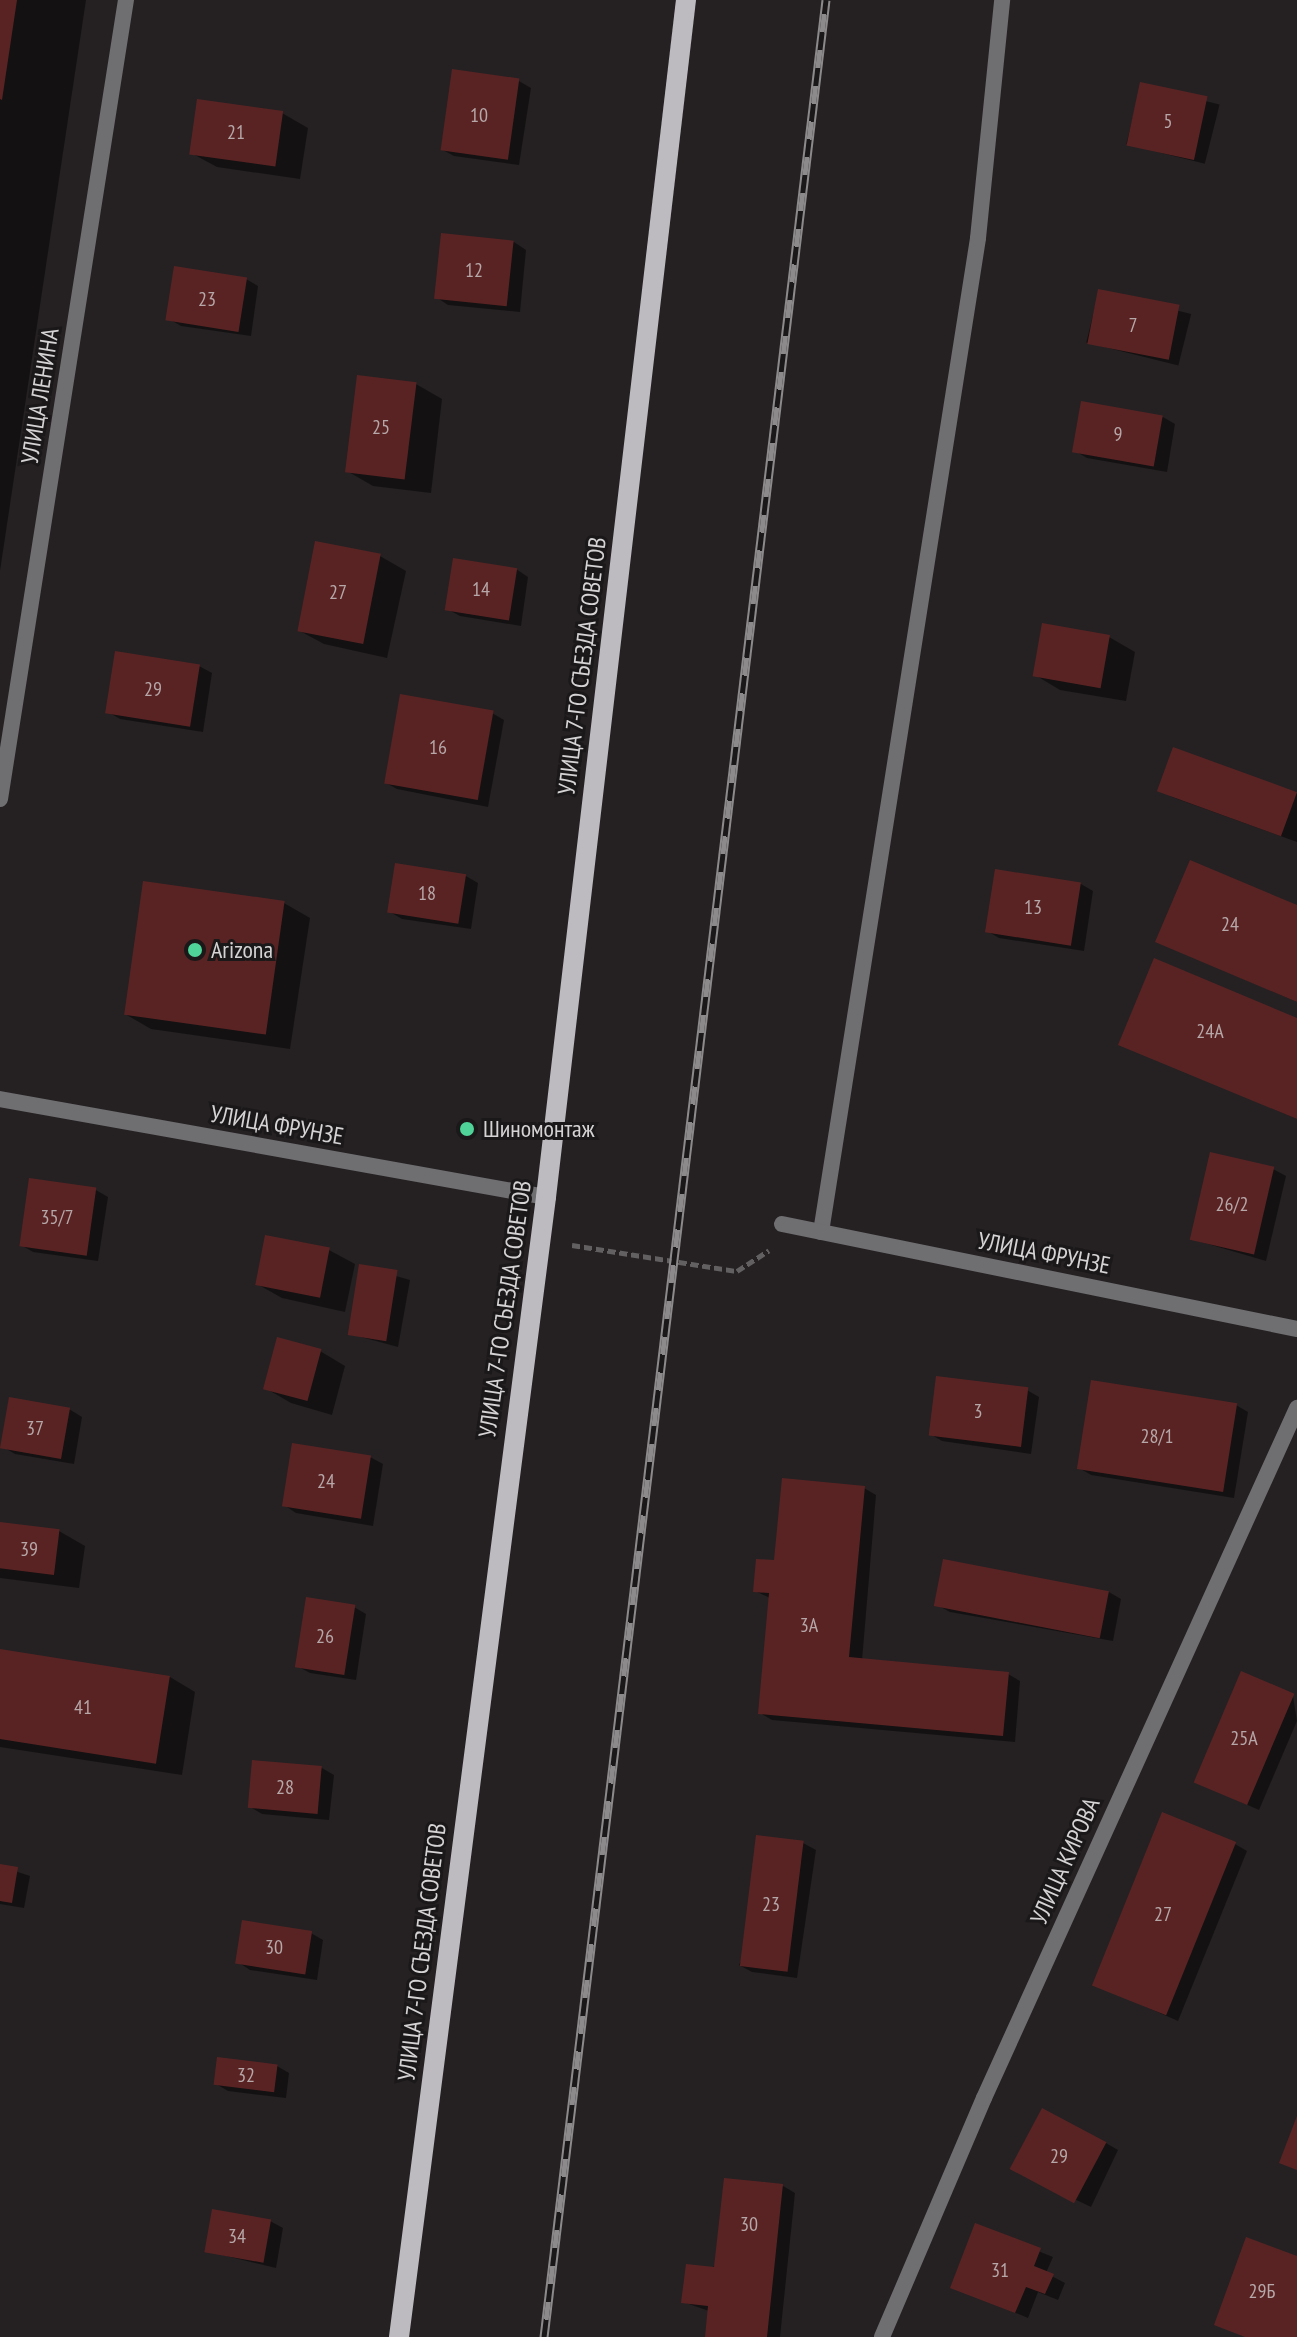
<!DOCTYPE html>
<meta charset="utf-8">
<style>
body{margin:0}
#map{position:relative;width:1297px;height:2337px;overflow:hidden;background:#252123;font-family:"PT Sans Narrow",sans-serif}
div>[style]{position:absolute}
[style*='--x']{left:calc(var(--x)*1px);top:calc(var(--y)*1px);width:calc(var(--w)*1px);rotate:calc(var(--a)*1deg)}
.shadow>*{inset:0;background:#0007;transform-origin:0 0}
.building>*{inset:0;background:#5a2323;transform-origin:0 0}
.path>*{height:5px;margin-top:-2.5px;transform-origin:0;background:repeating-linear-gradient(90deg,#636061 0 8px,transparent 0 12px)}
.service>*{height:16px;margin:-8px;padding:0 8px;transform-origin:8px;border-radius:8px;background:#6f6e70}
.minor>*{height:16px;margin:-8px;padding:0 8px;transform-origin:8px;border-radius:8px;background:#6f6e70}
.tertiary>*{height:16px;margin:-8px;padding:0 8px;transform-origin:8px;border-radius:8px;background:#6f6e70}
.primary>*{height:20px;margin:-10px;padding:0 10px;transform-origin:10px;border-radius:10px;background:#bdbbbf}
.rail>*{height:9px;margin-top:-4.5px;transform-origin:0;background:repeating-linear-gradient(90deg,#1b1819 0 18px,#8d8a8c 0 36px);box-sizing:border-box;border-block:2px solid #8d8a8c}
.dots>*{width:22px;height:22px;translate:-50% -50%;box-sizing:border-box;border:4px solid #1b1819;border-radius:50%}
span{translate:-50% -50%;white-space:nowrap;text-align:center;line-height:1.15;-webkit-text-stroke:6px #1b1819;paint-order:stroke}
.number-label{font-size:20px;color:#b6a7a8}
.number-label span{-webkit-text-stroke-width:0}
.street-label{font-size:24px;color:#d5d3d4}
.poi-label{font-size:24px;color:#d5d3d4}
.left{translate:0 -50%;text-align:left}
</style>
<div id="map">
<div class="shadow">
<div style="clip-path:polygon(0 0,86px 0,0 571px)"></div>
<div style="clip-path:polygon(453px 71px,519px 81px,531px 88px,519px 165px,454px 156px,441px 149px)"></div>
<div style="left:1141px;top:85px;width:81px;height:61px;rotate:14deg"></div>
<div style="clip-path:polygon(282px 113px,308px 128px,300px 179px,217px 167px,191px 153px)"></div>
<div style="clip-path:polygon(514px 242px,526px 250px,520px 312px,448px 305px,436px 297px)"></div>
<div style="clip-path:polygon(246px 279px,258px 286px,251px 336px,181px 326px,169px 319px)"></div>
<div style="left:1099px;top:291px;width:95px;height:53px;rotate:14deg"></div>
<div style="clip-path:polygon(416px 384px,442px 399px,431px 493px,373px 486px,347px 471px)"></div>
<div style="clip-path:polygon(1163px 417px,1175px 424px,1167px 472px,1087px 458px,1075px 451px)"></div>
<div style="clip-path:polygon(380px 556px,406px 571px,387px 658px,324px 644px,298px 630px)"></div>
<div style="clip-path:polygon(516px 569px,528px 577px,521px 626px,460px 616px,447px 609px)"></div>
<div style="clip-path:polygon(1109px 637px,1135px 652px,1126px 701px,1060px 690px,1035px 675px)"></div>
<div style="clip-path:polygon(199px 666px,212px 673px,203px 732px,120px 719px,108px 712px)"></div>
<div style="clip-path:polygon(492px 713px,504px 720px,488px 807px,397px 789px,384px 782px)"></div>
<div style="clip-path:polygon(1160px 790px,1297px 793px,1297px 842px,1172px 797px)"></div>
<div style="clip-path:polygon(997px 871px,1081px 884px,1093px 891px,1084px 951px,999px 938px,987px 931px)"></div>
<div style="clip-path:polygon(466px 876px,478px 883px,471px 929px,402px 919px,390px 912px)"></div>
<div style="clip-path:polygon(284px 903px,310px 918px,290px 1049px,151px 1029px,125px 1014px)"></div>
<div style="clip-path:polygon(1297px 908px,1297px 1002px,1158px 942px)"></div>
<div style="clip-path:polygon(1297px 1020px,1297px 1119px,1121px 1044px)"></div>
<div style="clip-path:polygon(1273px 1169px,1286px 1176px,1266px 1261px,1191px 1239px)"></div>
<div style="clip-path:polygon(96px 1190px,108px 1197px,98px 1261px,33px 1252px,21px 1245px)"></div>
<div style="clip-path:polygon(329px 1250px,355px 1264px,345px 1312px,282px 1298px,257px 1284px)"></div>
<div style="clip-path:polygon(361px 1266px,410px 1280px,398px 1347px,350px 1334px)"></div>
<div style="clip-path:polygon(320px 1351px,345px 1366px,332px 1415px,291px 1403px,265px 1388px)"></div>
<div style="clip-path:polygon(1027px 1390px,1039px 1397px,1031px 1454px,942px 1441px,930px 1434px)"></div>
<div style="clip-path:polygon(1236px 1405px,1248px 1412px,1234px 1498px,1091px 1475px,1079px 1468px)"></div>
<div style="clip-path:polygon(69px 1409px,82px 1417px,74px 1464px,15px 1454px,3px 1447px)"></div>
<div style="clip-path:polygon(370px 1457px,383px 1464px,373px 1526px,296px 1513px,284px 1505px)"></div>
<div style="clip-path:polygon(864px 1488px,876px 1495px,862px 1661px,1008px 1674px,1020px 1681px,1015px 1742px,772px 1720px,760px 1713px,770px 1598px,755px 1591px,776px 1562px)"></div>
<div style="clip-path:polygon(0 1524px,59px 1531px,85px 1546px,79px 1588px,0 1578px)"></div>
<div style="clip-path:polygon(1109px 1592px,1121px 1599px,1113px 1641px,950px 1612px,937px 1605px)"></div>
<div style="clip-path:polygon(354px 1607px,366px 1614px,356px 1680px,310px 1673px,297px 1666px)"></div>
<div style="clip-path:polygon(0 1651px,170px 1677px,195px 1692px,182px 1775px,0 1747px)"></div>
<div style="clip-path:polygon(1293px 1696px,1297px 1721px,1259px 1810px,1209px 1788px)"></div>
<div style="clip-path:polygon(322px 1768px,334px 1775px,329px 1820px,262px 1814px,250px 1807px)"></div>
<div style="clip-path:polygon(803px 1843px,816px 1850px,797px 1978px,752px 1972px,739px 1965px)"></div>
<div style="clip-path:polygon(1235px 1844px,1247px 1851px,1178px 2021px,1094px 1984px)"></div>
<div style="clip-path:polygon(0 1866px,30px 1876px,24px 1908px,0 1904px)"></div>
<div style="clip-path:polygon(311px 1933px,323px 1940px,317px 1980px,250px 1970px,238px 1962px)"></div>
<div style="clip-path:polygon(277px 2066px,289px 2073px,286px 2098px,228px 2091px,216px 2084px)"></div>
<div style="clip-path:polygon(1106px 2143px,1118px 2150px,1091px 2207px,1026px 2176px)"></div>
<div style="clip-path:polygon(783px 2186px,795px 2193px,780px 2337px,707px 2337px,709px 2311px,683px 2302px)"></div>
<div style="clip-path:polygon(270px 2221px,283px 2228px,276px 2268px,206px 2251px)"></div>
<div style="clip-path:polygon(976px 2226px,1053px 2257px,1046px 2273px,1065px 2283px,1058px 2300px,1038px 2292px,1028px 2318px,952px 2287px)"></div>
</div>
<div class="building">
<div style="clip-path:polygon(0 0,17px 0,2px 100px,0 99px)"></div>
<div style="left:452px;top:69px;width:68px;height:82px;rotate:8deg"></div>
<div style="left:1140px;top:82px;width:69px;height:65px;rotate:12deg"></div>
<div style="left:197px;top:99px;width:87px;height:56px;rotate:8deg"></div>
<div style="left:441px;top:233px;width:73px;height:66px;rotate:6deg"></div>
<div style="left:174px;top:266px;width:74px;height:55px;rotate:9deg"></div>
<div style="left:1098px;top:289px;width:83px;height:56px;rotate:11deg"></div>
<div style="left:357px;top:375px;width:60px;height:98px;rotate:7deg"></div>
<div style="left:1081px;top:401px;width:83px;height:52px;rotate:10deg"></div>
<div style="left:315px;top:541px;width:67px;height:92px;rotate:11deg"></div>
<div style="left:453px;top:558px;width:65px;height:53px;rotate:9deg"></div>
<div style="left:1042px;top:623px;width:69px;height:54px;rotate:10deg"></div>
<div style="left:115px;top:651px;width:86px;height:63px;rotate:9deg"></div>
<div style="left:400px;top:694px;width:95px;height:91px;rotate:10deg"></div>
<div style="left:1173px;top:747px;width:132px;height:47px;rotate:20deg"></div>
<div style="clip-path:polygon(1190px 860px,1297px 905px,1297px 1002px,1155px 942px)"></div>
<div style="left:395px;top:863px;width:72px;height:50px;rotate:9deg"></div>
<div style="left:995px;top:869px;width:87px;height:64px;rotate:9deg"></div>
<div style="left:143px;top:881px;width:143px;height:135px;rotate:8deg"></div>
<div style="clip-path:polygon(1154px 958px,1297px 1018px,1297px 1119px,1118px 1045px)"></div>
<div style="left:1210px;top:1152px;width:66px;height:90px;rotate:13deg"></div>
<div style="left:29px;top:1178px;width:68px;height:69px;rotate:8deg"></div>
<div style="left:265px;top:1235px;width:66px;height:51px;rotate:11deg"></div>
<div style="left:359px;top:1264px;width:39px;height:72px;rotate:9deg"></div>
<div style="left:277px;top:1337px;width:46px;height:54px;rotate:15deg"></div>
<div style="left:936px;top:1376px;width:93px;height:60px;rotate:7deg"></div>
<div style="left:1091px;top:1380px;width:148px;height:90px;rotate:9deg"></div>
<div style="left:9px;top:1397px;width:62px;height:52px;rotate:10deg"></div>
<div style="left:292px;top:1443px;width:80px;height:64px;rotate:9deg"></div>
<div style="clip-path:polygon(782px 1478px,865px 1486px,849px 1657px,1009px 1672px,1003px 1736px,758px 1714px,769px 1593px,753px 1592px,756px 1559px,774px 1560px)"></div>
<div style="left:0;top:1522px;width:60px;height:46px;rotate:7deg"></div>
<div style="left:943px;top:1559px;width:169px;height:48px;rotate:11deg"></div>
<div style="left:306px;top:1597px;width:50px;height:71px;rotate:9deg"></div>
<div style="left:0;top:1649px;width:172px;height:89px;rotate:9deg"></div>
<div style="left:1241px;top:1671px;width:58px;height:121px;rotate:23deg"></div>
<div style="left:252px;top:1760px;width:70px;height:48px;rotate:5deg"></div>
<div style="left:1162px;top:1812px;width:80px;height:187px;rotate:22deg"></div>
<div style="left:756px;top:1835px;width:48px;height:132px;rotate:7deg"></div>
<div style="clip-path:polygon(0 1864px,18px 1867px,12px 1903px,0 1901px)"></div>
<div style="left:242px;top:1920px;width:71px;height:44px;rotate:9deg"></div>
<div style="left:217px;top:2057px;width:61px;height:28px;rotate:7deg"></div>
<div style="left:1042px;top:2108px;width:73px;height:69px;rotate:28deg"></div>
<div style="clip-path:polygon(1297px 2116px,1297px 2170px,1279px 2163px)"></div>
<div style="clip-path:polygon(724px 2178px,783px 2184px,767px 2337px,705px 2337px,708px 2306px,681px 2303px,686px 2264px,714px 2267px)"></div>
<div style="left:212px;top:2209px;width:60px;height:44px;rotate:10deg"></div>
<div style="clip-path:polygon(975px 2223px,1041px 2248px,1034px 2266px,1054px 2274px,1045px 2294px,1026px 2287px,1015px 2313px,950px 2288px)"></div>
<div style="clip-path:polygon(1246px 2237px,1297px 2256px,1297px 2337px,1245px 2337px,1214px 2325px)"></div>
</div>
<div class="path">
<div style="--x:572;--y:1245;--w:167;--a:9"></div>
<div style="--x:737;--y:1271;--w:38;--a:-33"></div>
</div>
<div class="service">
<div style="--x:821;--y:1232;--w:1006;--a:-81.02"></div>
<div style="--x:978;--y:238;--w:239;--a:-84.2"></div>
</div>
<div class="minor">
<div style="--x:0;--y:1099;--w:555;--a:10.18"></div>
<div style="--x:782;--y:1224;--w:526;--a:11.52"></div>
<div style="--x:882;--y:2337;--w:260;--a:-66.9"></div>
<div style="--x:984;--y:2098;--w:758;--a:-65.6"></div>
</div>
<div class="tertiary">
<div style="--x:0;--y:799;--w:809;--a:-81.04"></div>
</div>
<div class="primary">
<div style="--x:399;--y:2337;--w:1149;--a:-82.65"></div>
<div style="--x:546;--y:1197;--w:1205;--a:-83.33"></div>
</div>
<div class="rail">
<div style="--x:544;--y:2337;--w:2354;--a:-83.12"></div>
</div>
<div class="dots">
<div style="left:195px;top:950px;background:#4fd399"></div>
<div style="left:467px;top:1129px;background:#4fd399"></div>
</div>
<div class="number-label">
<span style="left:479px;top:115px">10</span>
<span style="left:1168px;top:121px">5</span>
<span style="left:236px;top:132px">21</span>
<span style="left:474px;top:270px">12</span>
<span style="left:207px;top:299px">23</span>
<span style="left:1133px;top:325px">7</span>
<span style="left:381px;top:427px">25</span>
<span style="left:1118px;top:434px">9</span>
<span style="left:481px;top:589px">14</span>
<span style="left:338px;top:592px">27</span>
<span style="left:153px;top:689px">29</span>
<span style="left:438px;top:747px">16</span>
<span style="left:427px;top:893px">18</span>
<span style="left:1033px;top:907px">13</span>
<span style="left:1230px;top:924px">24</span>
<span style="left:1210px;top:1031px">24А</span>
<span style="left:1232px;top:1204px">26/2</span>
<span style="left:57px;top:1217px">35/7</span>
<span style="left:978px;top:1411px">3</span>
<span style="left:35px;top:1428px">37</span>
<span style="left:1157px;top:1436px">28/1</span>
<span style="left:326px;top:1481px">24</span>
<span style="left:29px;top:1549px">39</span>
<span style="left:809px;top:1625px">3А</span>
<span style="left:325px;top:1636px">26</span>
<span style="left:83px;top:1707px">41</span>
<span style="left:1244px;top:1738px">25А</span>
<span style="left:285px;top:1787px">28</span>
<span style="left:771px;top:1904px">23</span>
<span style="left:1163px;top:1914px">27</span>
<span style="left:274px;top:1947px">30</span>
<span style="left:246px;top:2075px">32</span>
<span style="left:1059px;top:2156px">29</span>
<span style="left:749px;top:2224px">30</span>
<span style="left:237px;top:2236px">34</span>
<span style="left:1000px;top:2270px">31</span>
<span style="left:1262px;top:2291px">29Б</span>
</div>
<div class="street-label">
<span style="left:40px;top:396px;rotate:-81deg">УЛИЦА ЛЕНИНА</span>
<span style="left:582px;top:666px;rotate:-83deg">УЛИЦА 7-ГО СЪЕЗДА СОВЕТОВ</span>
<span style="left:277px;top:1125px;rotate:10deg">УЛИЦА ФРУНЗЕ</span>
<span style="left:1044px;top:1253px;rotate:11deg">УЛИЦА ФРУНЗЕ</span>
<span style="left:505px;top:1309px;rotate:-82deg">УЛИЦА 7-ГО СЪЕЗДА СОВЕТОВ</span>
<span style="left:1065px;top:1861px;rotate:-66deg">УЛИЦА КИРОВА</span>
<span style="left:422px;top:1952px;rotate:-83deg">УЛИЦА 7-ГО СЪЕЗДА СОВЕТОВ</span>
</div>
<div class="poi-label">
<span class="left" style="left:211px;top:950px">Arizona</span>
<span class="left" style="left:483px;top:1129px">Шиномонтаж</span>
</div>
</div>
